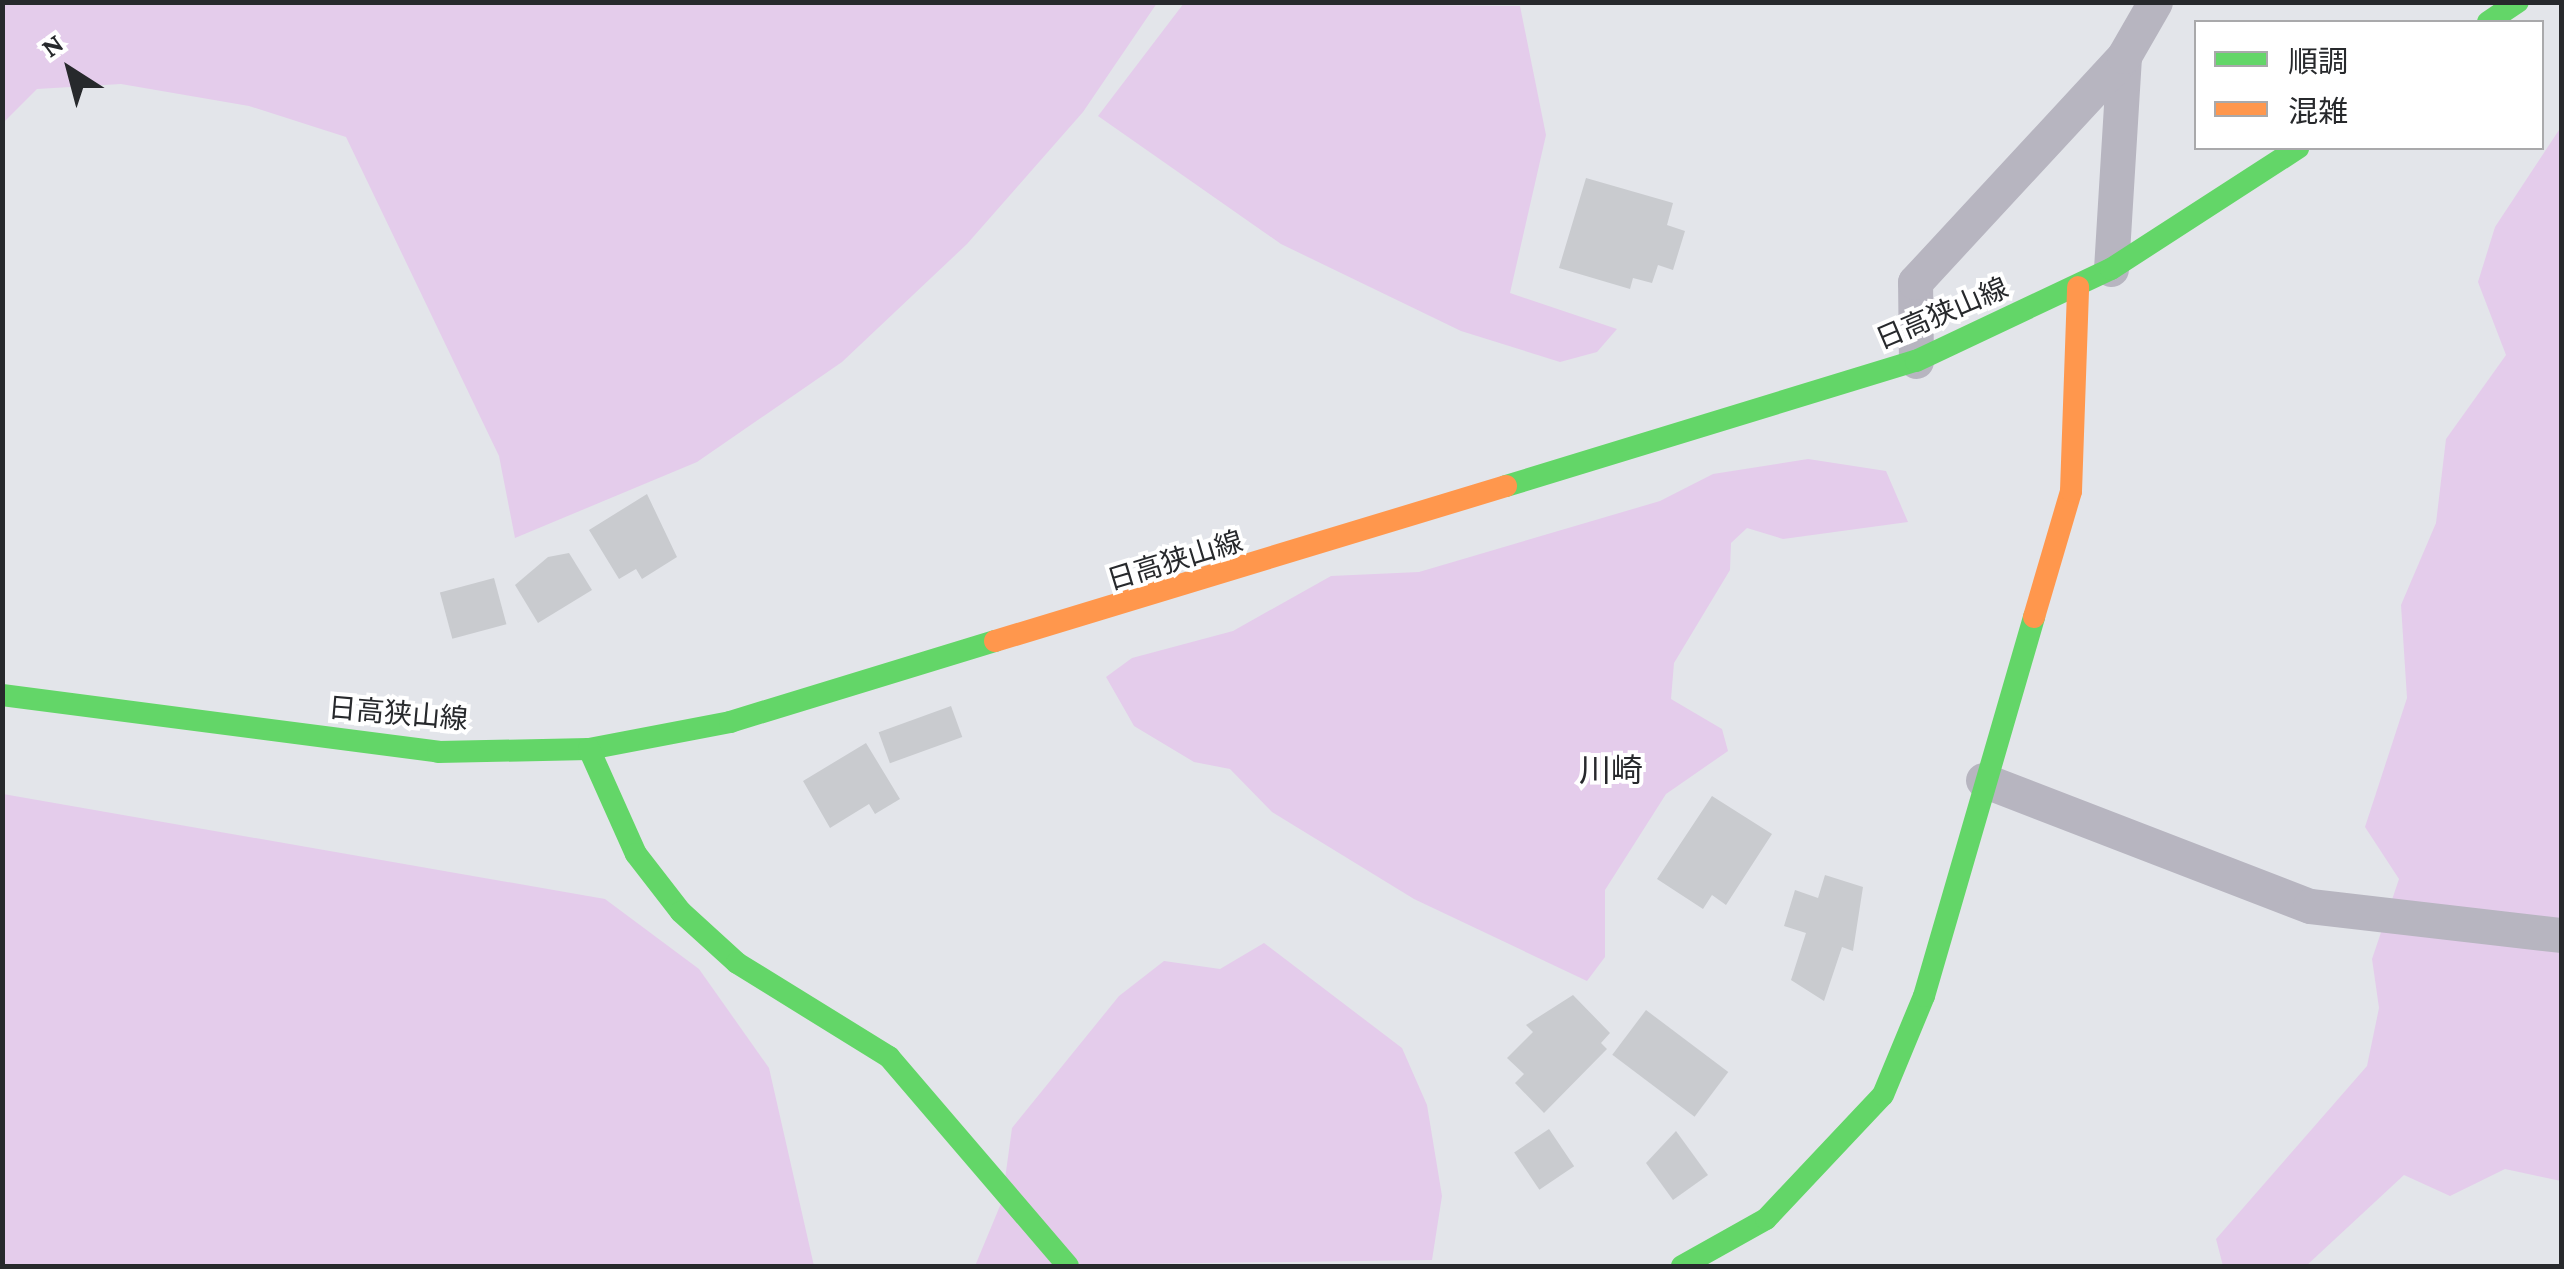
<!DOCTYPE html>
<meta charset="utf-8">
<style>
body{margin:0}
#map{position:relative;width:2564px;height:1269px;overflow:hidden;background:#e3e5ea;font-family:"Crimson Pro","Noto Sans JP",serif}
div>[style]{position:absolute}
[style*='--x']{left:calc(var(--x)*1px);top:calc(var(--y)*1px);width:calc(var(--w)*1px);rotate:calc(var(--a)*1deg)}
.green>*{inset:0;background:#e4cceb}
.building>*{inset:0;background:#c9cbcf;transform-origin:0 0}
.street>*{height:35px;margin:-17.5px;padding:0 17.5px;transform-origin:17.5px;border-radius:17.5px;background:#b7b5c0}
.fast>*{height:22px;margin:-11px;padding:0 11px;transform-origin:11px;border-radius:11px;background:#63d668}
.slow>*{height:22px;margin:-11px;padding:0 11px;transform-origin:11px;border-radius:11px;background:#ff974d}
span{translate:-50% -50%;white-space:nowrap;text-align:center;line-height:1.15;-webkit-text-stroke:8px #fff;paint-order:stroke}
.street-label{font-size:28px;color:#27292c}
.quarter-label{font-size:32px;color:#27292c}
.frame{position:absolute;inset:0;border:5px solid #27292c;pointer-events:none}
.legend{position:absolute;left:2194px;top:20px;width:350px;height:130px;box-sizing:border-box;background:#fff;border:2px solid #a9a9ab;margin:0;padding:12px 18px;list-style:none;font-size:30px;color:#27292c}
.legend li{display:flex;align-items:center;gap:20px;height:50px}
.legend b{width:50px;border:2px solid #a9a9ab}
.north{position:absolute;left:20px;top:20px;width:100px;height:100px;-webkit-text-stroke:8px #fff;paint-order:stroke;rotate:324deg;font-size:28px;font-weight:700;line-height:40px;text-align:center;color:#27292c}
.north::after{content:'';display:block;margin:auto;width:35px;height:45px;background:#27292c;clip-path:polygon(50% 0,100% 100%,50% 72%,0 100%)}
</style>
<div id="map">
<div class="green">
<div style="clip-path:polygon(3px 2px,1157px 2px,1157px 3px,1083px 112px,967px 244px,842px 362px,697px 462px,515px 538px,499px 456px,346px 137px,249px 106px,121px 84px,37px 89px,3px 123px)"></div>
<div style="clip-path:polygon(1184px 3px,1520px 6px,1546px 135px,1510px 293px,1617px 329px,1597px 352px,1560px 362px,1461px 331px,1281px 244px,1098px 116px)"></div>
<div style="clip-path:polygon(2561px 127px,2561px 1181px,2505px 1169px,2450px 1196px,2404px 1175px,2306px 1266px,2223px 1266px,2216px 1239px,2367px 1066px,2379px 1008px,2372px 959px,2399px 879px,2365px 827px,2407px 698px,2401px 605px,2436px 523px,2446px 439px,2506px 355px,2478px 282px,2495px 227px)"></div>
<div style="clip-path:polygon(1808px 459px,1886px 471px,1908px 522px,1783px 539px,1747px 528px,1731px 543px,1730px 570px,1674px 663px,1671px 699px,1722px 729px,1728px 751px,1666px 794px,1605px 890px,1605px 957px,1587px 981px,1414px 899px,1272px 812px,1230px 769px,1194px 762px,1134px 726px,1106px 677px,1132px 658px,1233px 631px,1331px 576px,1419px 572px,1660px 501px,1713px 474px)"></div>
<div style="clip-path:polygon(3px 794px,605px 899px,699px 969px,769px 1068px,814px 1266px,3px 1266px)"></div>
<div style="clip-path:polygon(1264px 943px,1402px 1048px,1427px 1105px,1442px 1196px,1432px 1260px,975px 1266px,1002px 1201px,1012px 1128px,1119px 996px,1164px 961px,1220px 969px)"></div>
</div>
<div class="building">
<div style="clip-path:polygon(1586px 178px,1673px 203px,1667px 225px,1685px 231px,1673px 270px,1658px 265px,1652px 283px,1633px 278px,1630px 289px,1559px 268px)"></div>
<div style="clip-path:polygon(647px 494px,677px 557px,642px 579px,636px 569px,619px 579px,589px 530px)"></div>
<div style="clip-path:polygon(569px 553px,592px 590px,538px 623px,515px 585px,548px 557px)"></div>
<div style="left:494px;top:578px;width:48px;height:56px;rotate:75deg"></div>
<div style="left:951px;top:706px;width:33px;height:77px;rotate:70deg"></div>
<div style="clip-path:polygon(866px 743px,900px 799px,875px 814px,869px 804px,830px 828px,803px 781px)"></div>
<div style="clip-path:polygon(1712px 796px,1772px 834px,1726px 905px,1712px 895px,1703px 909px,1657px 879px)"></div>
<div style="clip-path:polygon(1825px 875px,1863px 887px,1853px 951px,1842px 947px,1824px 1001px,1791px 980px,1806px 933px,1784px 926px,1795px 890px,1818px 898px)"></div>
<div style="clip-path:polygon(1573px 995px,1610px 1033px,1601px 1043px,1607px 1049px,1544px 1113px,1515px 1083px,1524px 1074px,1507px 1058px,1533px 1032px,1526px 1025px)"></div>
<div style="left:1646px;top:1010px;width:103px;height:56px;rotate:37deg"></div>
<div style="left:1549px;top:1129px;width:45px;height:42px;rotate:56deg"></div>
<div style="clip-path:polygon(1676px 1131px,1708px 1175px,1673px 1200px,1646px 1163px)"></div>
</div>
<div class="street">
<div style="--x:2111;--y:269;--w:213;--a:-86.5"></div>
<div style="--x:1916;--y:361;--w:79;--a:-90.7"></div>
<div style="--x:1915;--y:282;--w:308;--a:-47.2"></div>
<div style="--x:2124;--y:56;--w:62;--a:-60.1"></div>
<div style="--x:1983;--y:780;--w:350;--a:21.1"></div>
<div style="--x:2310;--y:906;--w:254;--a:6.6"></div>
</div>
<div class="fast">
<div style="--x:2488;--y:22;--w:36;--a:-34"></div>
<div style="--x:1506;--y:486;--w:429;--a:-17"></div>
<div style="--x:1916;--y:361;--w:216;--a:-25.3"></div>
<div style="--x:2111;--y:269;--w:223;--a:-32.9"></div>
<div style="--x:2;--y:695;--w:440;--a:7.4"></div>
<div style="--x:438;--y:752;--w:151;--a:-1.1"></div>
<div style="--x:589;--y:749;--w:144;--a:-10.8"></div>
<div style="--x:730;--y:722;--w:277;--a:-17"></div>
<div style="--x:589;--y:749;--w:115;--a:65.9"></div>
<div style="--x:636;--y:854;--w:73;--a:52.2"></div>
<div style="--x:681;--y:912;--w:76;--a:42.3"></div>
<div style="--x:737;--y:963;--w:179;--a:31.7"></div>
<div style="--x:889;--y:1057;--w:275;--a:49.4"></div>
<div style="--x:1682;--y:1266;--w:96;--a:-29.2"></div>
<div style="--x:1766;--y:1219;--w:170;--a:-46.7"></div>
<div style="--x:1883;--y:1095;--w:107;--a:-67.5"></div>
<div style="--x:1924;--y:996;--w:395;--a:-73.8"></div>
</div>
<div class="slow">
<div style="--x:2034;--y:617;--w:131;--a:-73.6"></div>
<div style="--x:2071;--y:491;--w:204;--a:-88"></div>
<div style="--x:995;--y:641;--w:534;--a:-16.87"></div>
</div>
<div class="street-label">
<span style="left:1942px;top:314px;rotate:-23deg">日高狭山線</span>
<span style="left:1175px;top:561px;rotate:-17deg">日高狭山線</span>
<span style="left:398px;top:714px;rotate:5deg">日高狭山線</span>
</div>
<div class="quarter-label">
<span style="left:1611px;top:770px">川崎</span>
</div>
<div class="frame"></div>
<ul class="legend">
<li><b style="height:12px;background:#63d668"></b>順調</li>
<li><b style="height:12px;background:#ff974d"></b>混雑</li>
</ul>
<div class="north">N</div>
</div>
